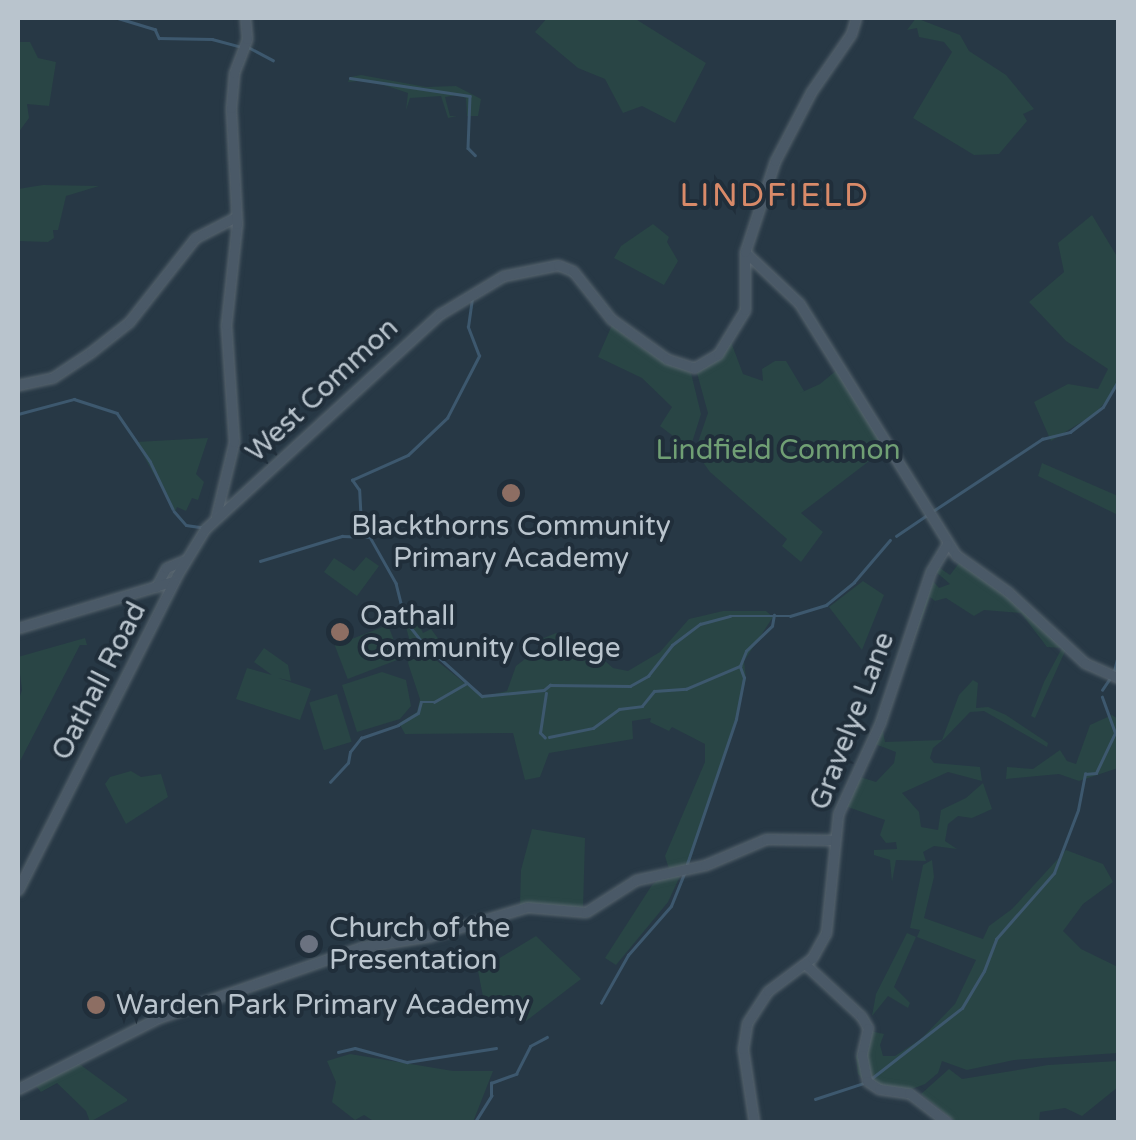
<!DOCTYPE html>
<style>
body{margin:0}
#map{position:relative;width:1136px;height:1140px;overflow:hidden;background:#273845;font-family:"Varela Round",sans-serif}
div>[style]{position:absolute}
[style*='--x']{left:calc(var(--x)*1px);top:calc(var(--y)*1px);width:calc(var(--w)*1px);rotate:calc(var(--a)*1deg)}
.green>*{inset:0;background:#294545;transform-origin:0 0}
.stream>*{height:2.5px;margin:-1.25px;padding:0 1.25px;transform-origin:1.25px;border-radius:1.25px;background:#3d586e}
.roads{filter:drop-shadow(0 0 2px #5a6771) drop-shadow(0 0 2px #5a6771)}
.secondary>*{height:9px;margin:-4.5px;padding:0 4.5px;transform-origin:4.5px;border-radius:4.5px;background:#4a5967}
.dots>*{width:28px;height:28px;translate:-50% -50%;box-sizing:border-box;border:5px solid #202e3a;border-radius:50%}
span{translate:-50% -50%;white-space:nowrap;text-align:center;line-height:1.15;-webkit-text-stroke:8px #202e3a;paint-order:stroke}
.street-label{font-size:28px;color:#b9c4cd}
.park-label{font-size:28px;color:#709f74}
.poi-label{font-size:28px;color:#b9c4cd}
.left{translate:0 -50%;text-align:left}
.quarter-label{font-size:32px;color:#d98a69;letter-spacing:2.5px}
.frame{position:absolute;inset:0;border:20px solid #b9c4cd;pointer-events:none}
</style>
<div id="map">
<div class="green">
<div style="clip-path:polygon(547px 18px,634px 18px,706px 63px,675px 123px,642px 106px,623px 113px,605px 79px,578px 68px,535px 32px)"></div>
<div style="clip-path:polygon(916px 18px,960px 35px,969px 51px,1006px 75px,1034px 109px,1023px 114px,1027px 121px,999px 154px,974px 155px,913px 118px,952px 52px,944px 42px,919px 37px,917px 28px,907px 30px)"></div>
<div style="clip-path:polygon(18px 42px,30px 42px,38px 58px,56px 62px,49px 106px,27px 104px,29px 118px,18px 133px)"></div>
<div style="clip-path:polygon(361px 75px,426px 87px,456px 86px,481px 99px,478px 116px,467px 116px,466px 98px,457px 95px,445px 97px,450px 116px,457px 116px,448px 118px,441px 96px,410px 98px,406px 110px,408px 93px,369px 80px,348px 82px,350px 77px)"></div>
<div style="clip-path:polygon(43px 185px,99px 186px,66px 196px,58px 230px,53px 230px,54px 238px,48px 242px,18px 241px,18px 189px)"></div>
<div style="clip-path:polygon(1092px 215px,1118px 258px,1118px 387px,1096px 413px,1051px 441px,1034px 402px,1068px 384px,1098px 389px,1108px 369px,1066px 341px,1029px 302px,1064px 272px,1058px 243px)"></div>
<div style="clip-path:polygon(653px 224px,669px 237px,667px 242px,678px 261px,664px 285px,614px 258px,621px 246px)"></div>
<div style="clip-path:polygon(612px 325px,640px 347px,691px 373px,701px 414px,690px 449px,660px 426px,672px 407px,642px 378px,598px 357px)"></div>
<div style="clip-path:polygon(731px 342px,743px 374px,763px 381px,762px 369px,775px 361px,786px 361px,804px 391px,800px 393px,820px 384px,837px 370px,885px 449px,801px 513px,823px 532px,801px 562px,782px 546px,787px 539px,710px 472px,695px 451px,708px 413px,697px 373px)"></div>
<div style="clip-path:polygon(208px 438px,196px 474px,204px 482px,198px 500px,192px 498px,186px 511px,177px 507px,175px 512px,136px 442px)"></div>
<div style="clip-path:polygon(1042px 463px,1118px 496px,1118px 515px,1038px 476px)"></div>
<div style="clip-path:polygon(366px 557px,379px 566px,357px 596px,324px 572px,334px 558px,354px 571px)"></div>
<div style="clip-path:polygon(959px 563px,1021px 606px,1066px 649px,1035px 718px,1031px 716px,1044px 682px,1062px 648px,1047px 647px,1021px 613px,984px 610px,974px 616px,946px 598px,935px 601px,930px 597px,904px 666px,931px 579px,939px 588px,950px 584px,935px 571px,937px 566px,950px 575px)"></div>
<div style="clip-path:polygon(863px 581px,884px 595px,862px 650px,829px 607px)"></div>
<div style="clip-path:polygon(409px 605px,423px 633px,431px 629px,440px 641px,428px 649px,431px 656px,482px 697px,507px 691px,516px 666px,540px 647px,539px 640px,556px 633px,580px 649px,591px 640px,596px 653px,613px 668px,628px 671px,660px 652px,689px 619px,723px 611px,766px 611px,773px 617px,744px 661px,746px 679px,730px 740px,689px 864px,669px 869px,665px 856px,705px 762px,705px 744px,672px 727px,669px 731px,650px 722px,651px 718px,632px 721px,633px 739px,549px 753px,540px 777px,525px 780px,513px 733px,405px 734px,399px 723px,417px 712px,420px 699px,408px 663px,412px 649px,401px 609px)"></div>
<div style="left:388px;top:625px;width:36px;height:57px;rotate:69deg"></div>
<div style="clip-path:polygon(85px 638px,87px 645px,80px 645px,18px 765px,18px 702px,22px 690px,18px 657px)"></div>
<div style="clip-path:polygon(264px 648px,288px 665px,291px 681px,278px 678px,311px 689px,300px 720px,236px 699px,247px 668px,272px 675px,254px 662px)"></div>
<div style="clip-path:polygon(382px 672px,406px 680px,411px 706px,400px 719px,357px 732px,342px 685px)"></div>
<div style="clip-path:polygon(973px 680px,978px 683px,976px 708px,988px 707px,1006px 715px,1048px 743px,1047px 747px,984px 711px,970px 712px,945px 738px,933px 748px,930px 758px,934px 763px,980px 767px,982px 781px,948px 772px,902px 793px,919px 812px,921px 827px,938px 830px,941px 810px,966px 798px,983px 783px,992px 809px,972px 818px,958px 816px,948px 824px,945px 841px,957px 849px,934px 846px,923px 852px,926px 861px,896px 860px,892px 882px,890px 860px,874px 855px,874px 850px,897px 849px,896px 842px,886px 843px,880px 835px,885px 820px,845px 806px,860px 777px,876px 782px,894px 763px,896px 752px,875px 744px,882px 726px,885px 742px,942px 740px,959px 695px)"></div>
<div style="left:337px;top:694px;width:50px;height:29px;rotate:73deg"></div>
<div style="clip-path:polygon(1112px 715px,1118px 719px,1118px 768px,1079px 781px,1059px 774px,1006px 779px,1007px 767px,1033px 769px,1060px 750px,1067px 761px,1076px 764px,1090px 725px)"></div>
<div style="clip-path:polygon(131px 771px,141px 777px,161px 774px,168px 797px,126px 824px,105px 784px,110px 777px)"></div>
<div style="clip-path:polygon(532px 829px,585px 838px,583px 909px,520px 906px,521px 870px)"></div>
<div style="clip-path:polygon(1066px 850px,1103px 864px,1113px 882px,1083px 904px,1063px 931px,1081px 949px,1118px 967px,1118px 1053px,1014px 1060px,967px 1070px,942px 1061px,938px 1073px,925px 1084px,904px 1092px,870px 1087px,858px 1074px,856px 1057px,862px 1040px,870px 1031px,884px 1034px,880px 1045px,883px 1056px,895px 1056px,921px 1039px,955px 1004px,976px 960px,917px 937px,920px 930px,910px 928px,923px 865px,932px 860px,934px 877px,924px 918px,983px 939px,989px 926px,1012px 909px)"></div>
<div style="clip-path:polygon(681px 874px,668px 902px,616px 965px,605px 958px,652px 885px,660px 878px)"></div>
<div style="clip-path:polygon(907px 933px,916px 937px,894px 987px,910px 1003px,908px 1008px,888px 996px,872px 1016px,876px 994px)"></div>
<div style="clip-path:polygon(536px 936px,581px 979px,526px 1021px,519px 1011px,511px 1016px,501px 1004px,486px 1012px,478px 971px)"></div>
<div style="clip-path:polygon(350px 1054px,453px 1071px,493px 1071px,473px 1122px,375px 1122px,364px 1115px,355px 1120px,332px 1102px,336px 1082px,327px 1061px)"></div>
<div style="clip-path:polygon(1118px 1061px,1118px 1087px,1082px 1116px,1065px 1108px,1040px 1112px,1039px 1122px,956px 1122px,921px 1094px,949px 1069px,962px 1079px,1048px 1065px)"></div>
<div style="clip-path:polygon(78px 1063px,127px 1099px,127px 1101px,90px 1122px,86px 1111px,57px 1083px,41px 1092px,36px 1086px)"></div>
</div>
<div class="stream">
<div style="--x:118;--y:18;--w:39;--a:17"></div>
<div style="--x:155;--y:29;--w:10;--a:66"></div>
<div style="--x:159;--y:38;--w:53;--a:1.1"></div>
<div style="--x:212;--y:39;--w:28;--a:15"></div>
<div style="--x:250;--y:48;--w:26;--a:28"></div>
<div style="--x:350;--y:78;--w:121;--a:8.5"></div>
<div style="--x:470;--y:96;--w:52;--a:92.2"></div>
<div style="--x:468;--y:148;--w:10;--a:45"></div>
<div style="--x:18;--y:414;--w:58;--a:-15"></div>
<div style="--x:74;--y:399;--w:45;--a:18"></div>
<div style="--x:117;--y:413;--w:58;--a:55.5"></div>
<div style="--x:150;--y:461;--w:53;--a:64.4"></div>
<div style="--x:174;--y:511;--w:18;--a:49"></div>
<div style="--x:186;--y:525;--w:15;--a:8"></div>
<div style="--x:933;--y:511;--w:131;--a:-33.4"></div>
<div style="--x:1042;--y:439;--w:29;--a:-14"></div>
<div style="--x:1070;--y:432;--w:41;--a:-37.1"></div>
<div style="--x:1103;--y:407;--w:30;--a:-60"></div>
<div style="--x:368;--y:536;--w:13;--a:-122"></div>
<div style="--x:361;--y:525;--w:35;--a:-93"></div>
<div style="--x:359;--y:490;--w:12;--a:-125"></div>
<div style="--x:352;--y:480;--w:61;--a:-24.1"></div>
<div style="--x:408;--y:455;--w:54;--a:-43.5"></div>
<div style="--x:447;--y:418;--w:70;--a:-62.7"></div>
<div style="--x:479;--y:356;--w:31;--a:-111"></div>
<div style="--x:468;--y:327;--w:29;--a:-82"></div>
<div style="--x:896;--y:536;--w:36;--a:-34"></div>
<div style="--x:260;--y:561;--w:86;--a:-17"></div>
<div style="--x:342;--y:536;--w:28;--a:2"></div>
<div style="--x:370;--y:537;--w:53;--a:60.5"></div>
<div style="--x:396;--y:583;--w:38;--a:76"></div>
<div style="--x:405;--y:620;--w:31;--a:52"></div>
<div style="--x:424;--y:644;--w:78;--a:41.9"></div>
<div style="--x:482;--y:696;--w:62;--a:-5.5"></div>
<div style="--x:544;--y:690;--w:8;--a:-40"></div>
<div style="--x:550;--y:685;--w:80;--a:0.7"></div>
<div style="--x:630;--y:686;--w:21;--a:-29"></div>
<div style="--x:648;--y:676;--w:39;--a:-52"></div>
<div style="--x:672;--y:645;--w:35;--a:-37"></div>
<div style="--x:700;--y:624;--w:31;--a:-15"></div>
<div style="--x:730;--y:616;--w:60;--a:0"></div>
<div style="--x:790;--y:616;--w:38;--a:-17"></div>
<div style="--x:826;--y:605;--w:36;--a:-39"></div>
<div style="--x:854;--y:582;--w:55;--a:-49.4"></div>
<div style="--x:1114;--y:671;--w:16;--a:-76"></div>
<div style="--x:1102;--y:690;--w:14;--a:-56"></div>
<div style="--x:549;--y:737;--w:45;--a:-11.6"></div>
<div style="--x:593;--y:728;--w:32;--a:-36"></div>
<div style="--x:619;--y:709;--w:23;--a:-7"></div>
<div style="--x:642;--y:706;--w:19;--a:-51"></div>
<div style="--x:654;--y:691;--w:32;--a:-4"></div>
<div style="--x:686;--y:689;--w:59;--a:-23.1"></div>
<div style="--x:740;--y:666;--w:16;--a:-68"></div>
<div style="--x:746;--y:651;--w:36;--a:-44"></div>
<div style="--x:772;--y:626;--w:11;--a:-80"></div>
<div style="--x:545;--y:738;--w:7;--a:-135"></div>
<div style="--x:540;--y:733;--w:40;--a:-81.5"></div>
<div style="--x:330;--y:782;--w:26;--a:-47"></div>
<div style="--x:348;--y:763;--w:11;--a:-80"></div>
<div style="--x:350;--y:752;--w:18;--a:-52"></div>
<div style="--x:361;--y:738;--w:39;--a:-19"></div>
<div style="--x:398;--y:725;--w:23;--a:-31"></div>
<div style="--x:418;--y:713;--w:11;--a:-75"></div>
<div style="--x:421;--y:702;--w:13;--a:0"></div>
<div style="--x:434;--y:702;--w:36;--a:-30"></div>
<div style="--x:687;--y:864;--w:153;--a:-71.3"></div>
<div style="--x:736;--y:719;--w:42;--a:-79"></div>
<div style="--x:744;--y:678;--w:12;--a:-110"></div>
<div style="--x:601;--y:1003;--w:55;--a:-60.6"></div>
<div style="--x:628;--y:955;--w:65;--a:-48.7"></div>
<div style="--x:671;--y:906;--w:35;--a:-68"></div>
<div style="--x:338;--y:1052;--w:17;--a:-13"></div>
<div style="--x:355;--y:1048;--w:54;--a:15.1"></div>
<div style="--x:407;--y:1062;--w:90;--a:-8.9"></div>
<div style="--x:872;--y:1078;--w:114;--a:-37.9"></div>
<div style="--x:962;--y:1008;--w:43;--a:-59.3"></div>
<div style="--x:984;--y:971;--w:34;--a:-69"></div>
<div style="--x:996;--y:939;--w:88;--a:-48.7"></div>
<div style="--x:1054;--y:873;--w:67;--a:-69.1"></div>
<div style="--x:1078;--y:810;--w:37;--a:-79"></div>
<div style="--x:1085;--y:774;--w:11;--a:-5"></div>
<div style="--x:1096;--y:773;--w:44;--a:-64.6"></div>
<div style="--x:1115;--y:733;--w:38;--a:-110"></div>
<div style="--x:815;--y:1099;--w:52;--a:-18.1"></div>
<div style="--x:475;--y:1122;--w:31;--a:-58"></div>
<div style="--x:491;--y:1096;--w:13;--a:-90"></div>
<div style="--x:491;--y:1083;--w:27;--a:-20"></div>
<div style="--x:516;--y:1074;--w:31;--a:-63"></div>
<div style="--x:530;--y:1046;--w:19;--a:-28"></div>
</div>
<div class="roads">
<div class="secondary">
<div style="--x:745;--y:252;--w:74;--a:43.4"></div>
<div style="--x:799;--y:303;--w:297;--a:58.1"></div>
<div style="--x:956;--y:555;--w:64;--a:35.4"></div>
<div style="--x:1008;--y:592;--w:105;--a:42.7"></div>
<div style="--x:1085;--y:663;--w:36;--a:24"></div>
<div style="--x:18;--y:385;--w:35;--a:-12"></div>
<div style="--x:52;--y:378;--w:47;--a:-33.7"></div>
<div style="--x:91;--y:352;--w:48;--a:-38.3"></div>
<div style="--x:129;--y:322;--w:107;--a:-51.8"></div>
<div style="--x:195;--y:238;--w:46;--a:-27.1"></div>
<div style="--x:216;--y:516;--w:76;--a:-76.3"></div>
<div style="--x:234;--y:442;--w:117;--a:-93.9"></div>
<div style="--x:226;--y:325;--w:102;--a:-83.8"></div>
<div style="--x:237;--y:224;--w:116;--a:-93"></div>
<div style="--x:231;--y:108;--w:35;--a:-85"></div>
<div style="--x:234;--y:73;--w:36;--a:-69"></div>
<div style="--x:247;--y:39;--w:21;--a:-95"></div>
<div style="--x:156;--y:587;--w:21;--a:-62"></div>
<div style="--x:166;--y:568;--w:21;--a:-23"></div>
<div style="--x:18;--y:628;--w:163;--a:-16.8"></div>
<div style="--x:18;--y:890;--w:353;--a:-63.2"></div>
<div style="--x:177;--y:575;--w:54;--a:-58.7"></div>
<div style="--x:205;--y:529;--w:319;--a:-42.5"></div>
<div style="--x:440;--y:314;--w:74;--a:-31.1"></div>
<div style="--x:503;--y:276;--w:56;--a:-11.3"></div>
<div style="--x:558;--y:265;--w:16;--a:22"></div>
<div style="--x:573;--y:271;--w:61;--a:51.6"></div>
<div style="--x:611;--y:319;--w:69;--a:35.5"></div>
<div style="--x:667;--y:359;--w:28;--a:18"></div>
<div style="--x:694;--y:368;--w:28;--a:-30"></div>
<div style="--x:718;--y:354;--w:52;--a:-58.5"></div>
<div style="--x:745;--y:310;--w:58;--a:-90"></div>
<div style="--x:745;--y:252;--w:96;--a:-71.8"></div>
<div style="--x:775;--y:161;--w:78;--a:-62.4"></div>
<div style="--x:811;--y:92;--w:70;--a:-55.4"></div>
<div style="--x:851;--y:34;--w:17;--a:-73"></div>
<div style="--x:805;--y:964;--w:76;--a:42.9"></div>
<div style="--x:861;--y:1016;--w:14;--a:60"></div>
<div style="--x:868;--y:1028;--w:28;--a:103"></div>
<div style="--x:862;--y:1055;--w:26;--a:79"></div>
<div style="--x:867;--y:1081;--w:14;--a:34"></div>
<div style="--x:879;--y:1089;--w:30;--a:8"></div>
<div style="--x:909;--y:1093;--w:48;--a:37.3"></div>
<div style="--x:18;--y:1089;--w:157;--a:-26.9"></div>
<div style="--x:158;--y:1018;--w:216;--a:-19.2"></div>
<div style="--x:362;--y:947;--w:69;--a:-9.2"></div>
<div style="--x:430;--y:936;--w:101;--a:-16.6"></div>
<div style="--x:527;--y:907;--w:59;--a:4.8"></div>
<div style="--x:586;--y:912;--w:59;--a:-32.6"></div>
<div style="--x:636;--y:880;--w:71;--a:-12.3"></div>
<div style="--x:705;--y:865;--w:66;--a:-23.1"></div>
<div style="--x:766;--y:839;--w:67;--a:0.9"></div>
<div style="--x:754;--y:1122;--w:74;--a:-98.6"></div>
<div style="--x:743;--y:1049;--w:26;--a:-81"></div>
<div style="--x:747;--y:1023;--w:38;--a:-57"></div>
<div style="--x:768;--y:991;--w:55;--a:-36.9"></div>
<div style="--x:812;--y:958;--w:29;--a:-61"></div>
<div style="--x:826;--y:933;--w:120;--a:-84.2"></div>
<div style="--x:838;--y:814;--w:100;--a:-65.2"></div>
<div style="--x:880;--y:723;--w:160;--a:-71.5"></div>
<div style="--x:931;--y:571;--w:31;--a:-59"></div>
</div>
</div>
<div class="dots">
<div style="left:511px;top:493px;background:#8d6e63"></div>
<div style="left:340px;top:632px;background:#8d6e63"></div>
<div style="left:309px;top:944px;background:#6b7280"></div>
<div style="left:96px;top:1005px;background:#8d6e63"></div>
</div>
<div class="street-label">
<span style="left:322px;top:390px;rotate:-43deg">West Common</span>
<span style="left:99px;top:681px;rotate:-63deg">Oathall Road</span>
<span style="left:852px;top:721px;rotate:-69deg">Gravelye Lane</span>
</div>
<div class="park-label">
<span style="left:778px;top:450px">Lindfield Common</span>
</div>
<div class="poi-label">
<span style="left:511px;top:542px">Blackthorns Community<br>Primary Academy</span>
<span class="left" style="left:360px;top:632px">Oathall<br>Community College</span>
<span class="left" style="left:329px;top:944px">Church of the<br>Presentation</span>
<span class="left" style="left:116px;top:1005px">Warden Park Primary Academy</span>
</div>
<div class="quarter-label">
<span style="left:775px;top:196px">LINDFIELD</span>
</div>
<div class="frame"></div>
</div>
